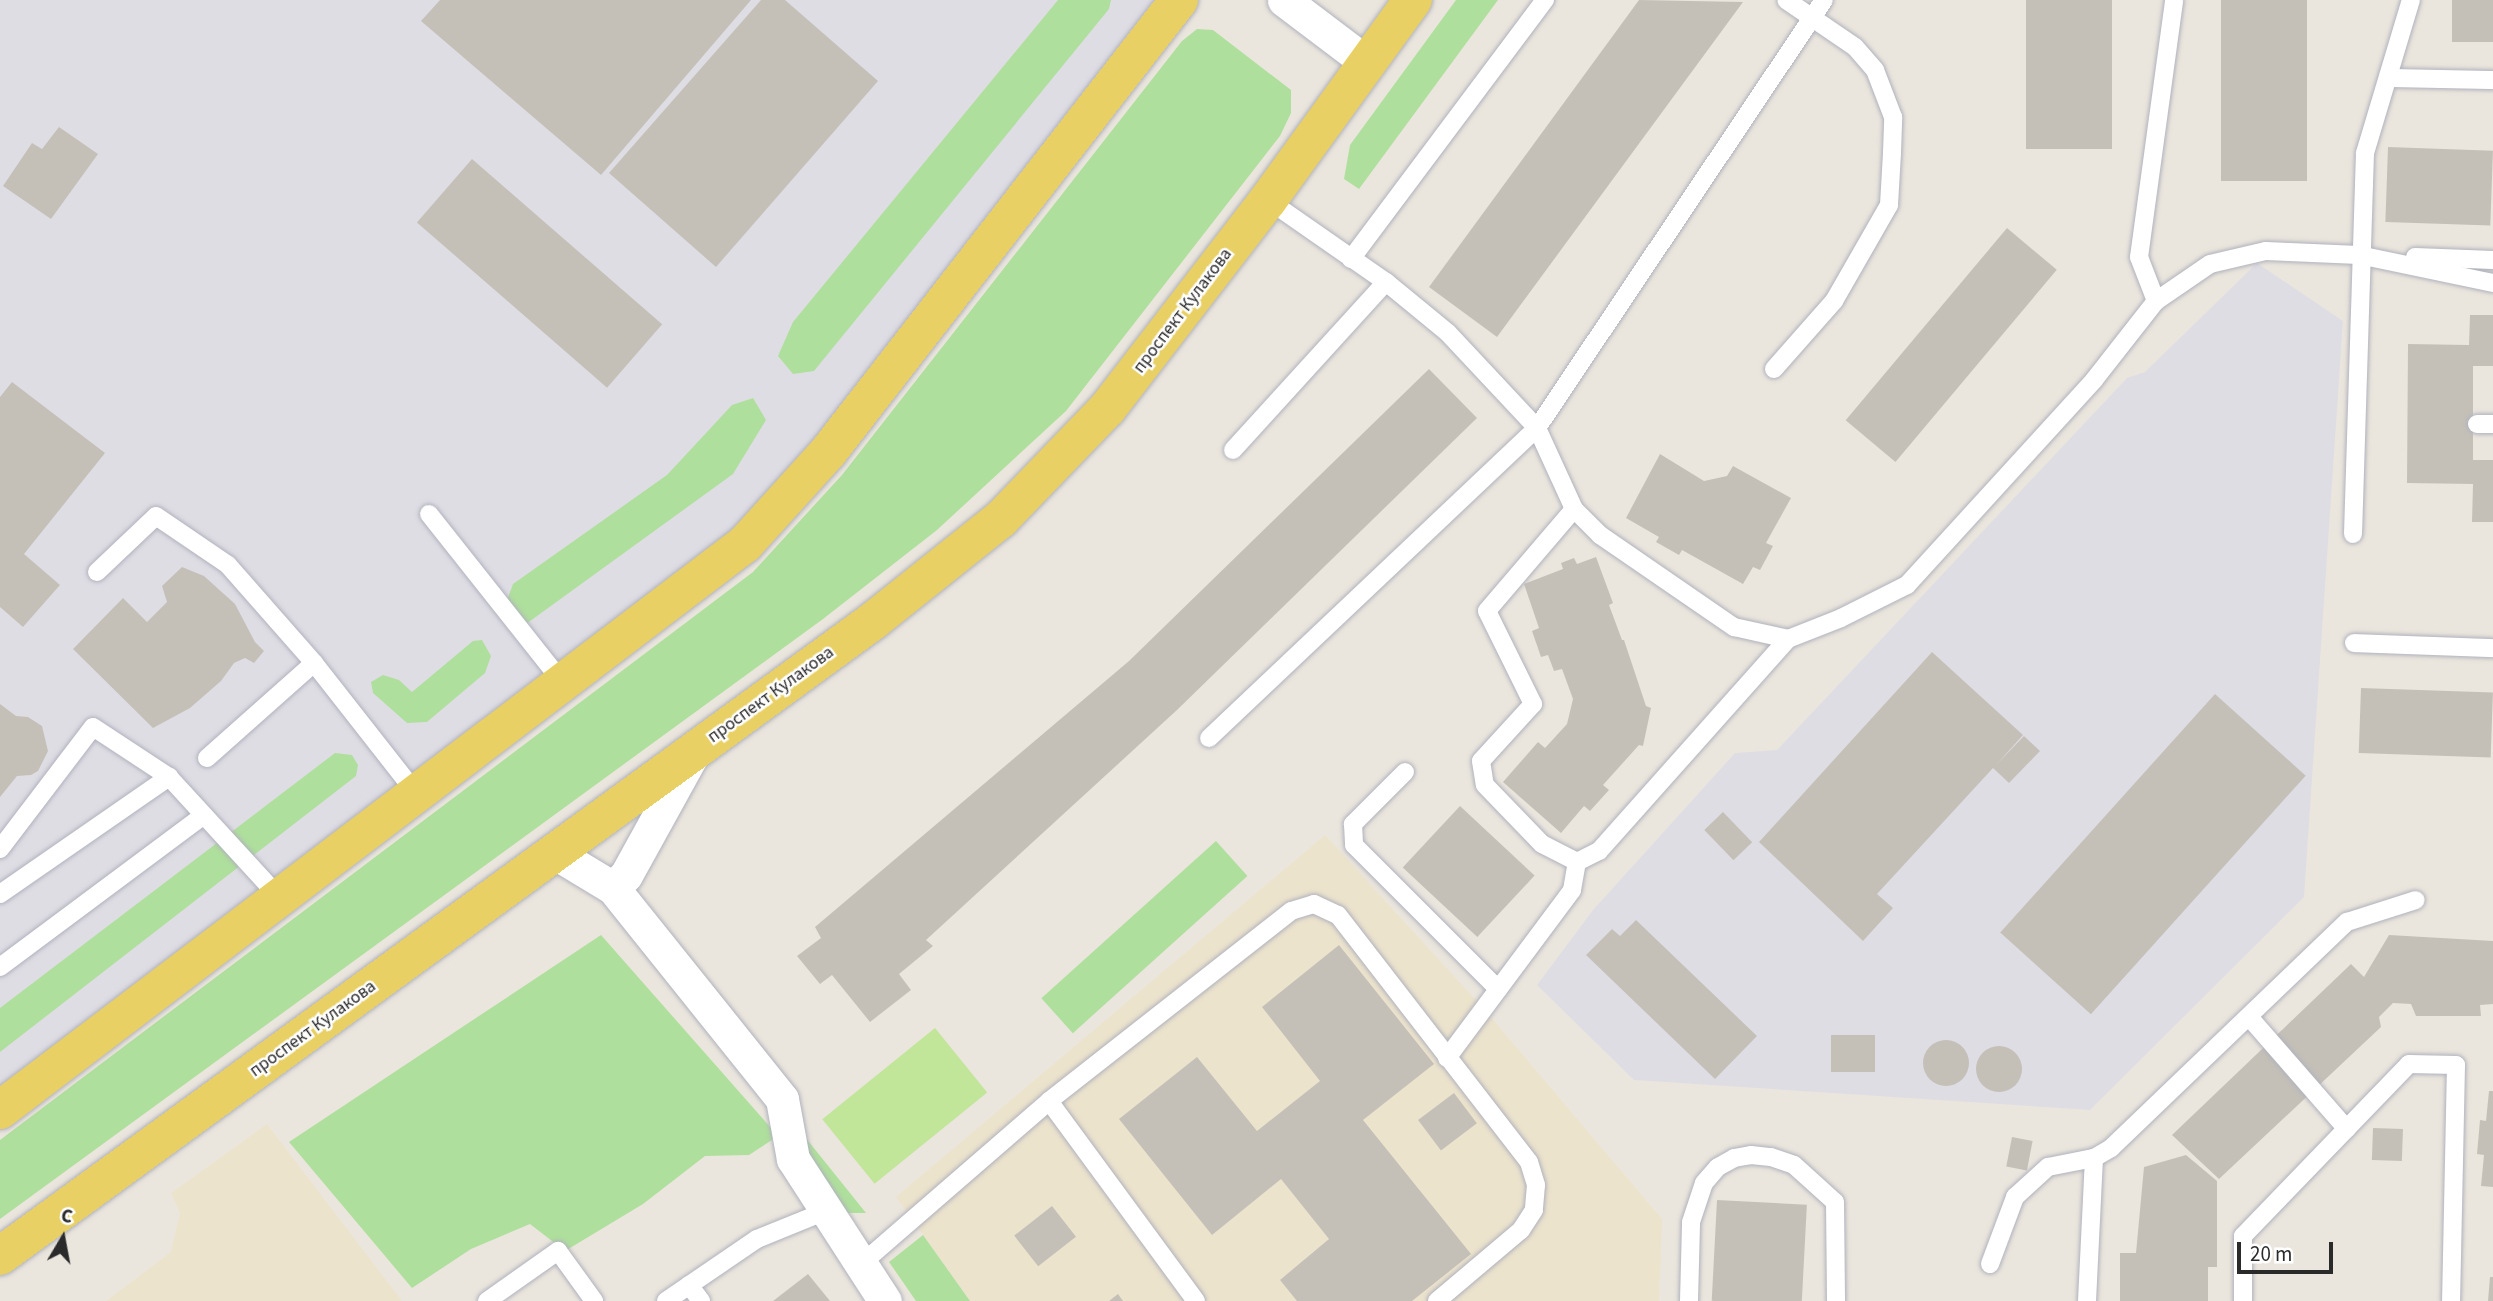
<!DOCTYPE html>
<meta charset="utf-8">
<style>
body{margin:0}
#map{position:relative;width:2493px;height:1301px;overflow:hidden;background:#ebe6dd;font-family:"Source Sans 3",sans-serif}
div>[style]{position:absolute}
[style*='--x']{left:calc(var(--x)*1px);top:calc(var(--y)*1px);width:calc(var(--w)*1px);rotate:calc(var(--a)*1deg)}
.industrial>*{inset:0;background:#dfdde4}
.education>*{inset:0;background:#ece3cd}
.green>*{inset:0;background:#afdf9c;transform-origin:0 0}
.pitch>*{inset:0;background:#c1e599;transform-origin:0 0}
.building>*{inset:0;background:#c4c0b8;transform-origin:0 0}
.round{border-radius:50%}
.roads{filter:drop-shadow(0 0 2px #b0b2bd) drop-shadow(0 0 2px #b0b2bd)}
.service>*{height:18px;margin:-9px;padding:0 9px;transform-origin:9px;border-radius:9px;background:#fff}
.minor>*{height:33px;margin:-16.5px;padding:0 16.5px;transform-origin:16.5px;border-radius:16.5px;background:#fff}
.primary>*{height:38px;margin:-19px;padding:0 19px;transform-origin:19px;border-radius:19px;background:#e8d065}
span{translate:-50% -50%;white-space:nowrap;text-align:center;line-height:1.15;-webkit-text-stroke:5px #fff;paint-order:stroke}
.street-label{font-size:18px;color:#2a2a2a}
.north{position:absolute;left:28px;top:1203px;width:70px;height:70px;-webkit-text-stroke:5px #fff;paint-order:stroke;rotate:10deg;font-size:19px;font-weight:700;line-height:28px;text-align:center;color:#2a2a2a}
.north::after{content:'';display:block;margin:auto;width:24px;height:32px;background:#2a2a2a;clip-path:polygon(50% 0,100% 100%,50% 72%,0 100%)}
.scale{position:absolute;left:2237px;top:1242px;width:96px;height:32px;box-sizing:border-box;border:4px solid #2a2a2a;border-top:0;padding-left:9px;font-size:21px;line-height:24px;white-space:nowrap;color:#2a2a2a;-webkit-text-stroke:5px #fff;paint-order:stroke}
</style>
<div id="map">
<div class="industrial">
<div style="clip-path:polygon(0 0,1154px 0,824px 427px,736px 533px,0 1089px)"></div>
<div style="clip-path:polygon(2257px 263px,2343px 321px,2304px 897px,2090px 1110px,1634px 1080px,1537px 985px,1593px 910px,1735px 753px,1777px 750px,2127px 378px,2145px 372px)"></div>
</div>
<div class="education">
<div style="clip-path:polygon(1325px 835px,1484px 1009px,1662px 1219px,1659px 1301px,970px 1301px,896px 1197px)"></div>
<div style="clip-path:polygon(267px 1124px,402px 1301px,106px 1301px,171px 1252px,180px 1213px,171px 1193px)"></div>
</div>
<div class="green">
<div style="clip-path:polygon(1058px 0,1111px 0,1109px 9px,814px 371px,793px 374px,778px 356px,793px 322px)"></div>
<div style="clip-path:polygon(1456px 0,1498px 0,1359px 189px,1344px 179px,1350px 145px)"></div>
<div style="clip-path:polygon(1197px 29px,1213px 30px,1291px 90px,1291px 113px,1280px 136px,1066px 411px,937px 530px,823px 619px,0 1219px,0 1140px,753px 572px,842px 475px,1182px 41px)"></div>
<div style="clip-path:polygon(753px 398px,766px 420px,733px 474px,526px 624px,506px 603px,513px 584px,667px 475px,732px 405px)"></div>
<div style="clip-path:polygon(482px 640px,491px 656px,485px 673px,427px 722px,407px 723px,373px 693px,371px 682px,383px 675px,399px 680px,412px 692px,473px 641px)"></div>
<div style="clip-path:polygon(335px 753px,352px 755px,358px 765px,356px 776px,0 1052px,0 1008px)"></div>
<div style="left:1216px;top:841px;width:47px;height:235px;rotate:48deg"></div>
<div style="clip-path:polygon(601px 935px,778px 1136px,749px 1155px,705px 1156px,643px 1204px,565px 1251px,530px 1224px,471px 1249px,412px 1288px,289px 1142px)"></div>
<div style="clip-path:polygon(805px 1137px,866px 1213px,846px 1213px,809px 1162px)"></div>
<div style="clip-path:polygon(923px 1235px,970px 1301px,916px 1301px,889px 1262px)"></div>
</div>
<div class="pitch">
<div style="left:935px;top:1028px;width:83px;height:145px;rotate:51deg"></div>
</div>
<div class="building">
<div style="clip-path:polygon(440px 0,751px 0,601px 175px,421px 21px)"></div>
<div style="clip-path:polygon(761px 0,785px 0,878px 81px,716px 267px,609px 173px)"></div>
<div style="clip-path:polygon(1639px 0,1743px 2px,1497px 337px,1429px 287px)"></div>
<div style="left:2026px;top:0;width:86px;height:149px"></div>
<div style="left:2221px;top:0;width:86px;height:181px"></div>
<div style="left:2452px;top:0;width:41px;height:42px"></div>
<div style="clip-path:polygon(59px 127px,98px 154px,51px 219px,3px 186px,32px 143px,42px 149px)"></div>
<div style="left:2388px;top:147px;width:105px;height:75px;rotate:2deg"></div>
<div style="left:472px;top:159px;width:252px;height:84px;rotate:41deg"></div>
<div style="left:2007px;top:228px;width:65px;height:251px;rotate:40deg"></div>
<div style="clip-path:polygon(2470px 315px,2493px 315px,2493px 366px,2473px 366px,2473px 460px,2493px 460px,2493px 522px,2472px 522px,2473px 484px,2407px 483px,2408px 344px,2469px 345px)"></div>
<div style="clip-path:polygon(1429px 369px,1477px 418px,1177px 710px,926px 940px,933px 946px,899px 974px,911px 990px,870px 1022px,832px 975px,820px 984px,797px 956px,821px 938px,815px 927px,1129px 661px)"></div>
<div style="clip-path:polygon(12px 382px,105px 453px,24px 554px,60px 585px,23px 627px,0 607px,0 397px)"></div>
<div style="clip-path:polygon(1660px 454px,1704px 481px,1727px 476px,1733px 466px,1791px 498px,1766px 543px,1773px 546px,1760px 570px,1753px 567px,1743px 584px,1682px 550px,1679px 555px,1656px 542px,1659px 537px,1626px 518px)"></div>
<div style="clip-path:polygon(1596px 557px,1613px 603px,1609px 605px,1622px 640px,1624px 640px,1646px 706px,1651px 708px,1643px 746px,1639px 745px,1603px 785px,1609px 790px,1590px 811px,1584px 806px,1561px 833px,1503px 782px,1538px 742px,1545px 748px,1567px 724px,1573px 699px,1562px 669px,1554px 671px,1548px 655px,1541px 657px,1532px 631px,1539px 628px,1524px 584px,1563px 569px,1561px 563px,1574px 558px,1577px 564px)"></div>
<div style="clip-path:polygon(182px 567px,204px 576px,235px 604px,255px 642px,264px 651px,254px 663px,245px 658px,234px 663px,221px 681px,190px 708px,153px 728px,73px 649px,123px 598px,147px 622px,167px 602px,162px 586px)"></div>
<div style="clip-path:polygon(1932px 652px,2023px 735px,1996px 765px,2024px 736px,2040px 751px,2009px 783px,1993px 768px,1877px 894px,1893px 908px,1863px 941px,1759px 842px)"></div>
<div style="left:2361px;top:688px;width:132px;height:65px;rotate:2deg"></div>
<div style="left:2215px;top:694px;width:122px;height:321px;rotate:42deg"></div>
<div style="clip-path:polygon(0 704px,16px 716px,28px 717px,42px 726px,48px 751px,38px 771px,31px 775px,17px 776px,0 797px)"></div>
<div style="left:1460px;top:806px;width:102px;height:84px;rotate:43deg"></div>
<div style="left:1723px;top:812px;width:42px;height:26px;rotate:46deg"></div>
<div style="clip-path:polygon(1636px 920px,1757px 1036px,1715px 1079px,1586px 955px,1612px 929px,1620px 936px)"></div>
<div style="clip-path:polygon(2389px 935px,2493px 941px,2493px 1004px,2480px 1005px,2481px 1016px,2416px 1016px,2411px 1004px,2393px 1003px,2379px 1017px,2381px 1027px,2219px 1179px,2172px 1135px,2351px 964px,2364px 977px)"></div>
<div style="clip-path:polygon(1339px 945px,1434px 1064px,1363px 1120px,1471px 1254px,1412px 1301px,1297px 1301px,1280px 1280px,1329px 1239px,1281px 1179px,1212px 1235px,1119px 1119px,1197px 1057px,1257px 1131px,1320px 1081px,1262px 1007px)"></div>
<div style="left:1831px;top:1035px;width:44px;height:37px"></div>
<div class="round" style="left:1923px;top:1040px;width:46px;height:46px"></div>
<div class="round" style="left:1976px;top:1046px;width:46px;height:46px"></div>
<div style="clip-path:polygon(2489px 1091px,2493px 1091px,2493px 1187px,2481px 1186px,2484px 1155px,2477px 1154px,2480px 1120px,2486px 1121px)"></div>
<div style="left:1454px;top:1093px;width:38px;height:45px;rotate:53deg"></div>
<div style="left:2373px;top:1128px;width:30px;height:32px;rotate:2deg"></div>
<div style="left:2012px;top:1137px;width:21px;height:30px;rotate:11deg"></div>
<div style="clip-path:polygon(2186px 1155px,2217px 1181px,2217px 1267px,2208px 1267px,2208px 1301px,2120px 1301px,2120px 1253px,2136px 1253px,2144px 1167px)"></div>
<div style="left:1717px;top:1200px;width:90px;height:101px;rotate:3deg"></div>
<div style="left:1052px;top:1206px;width:39px;height:48px;rotate:52deg"></div>
<div style="clip-path:polygon(808px 1274px,830px 1301px,773px 1301px)"></div>
<div style="clip-path:polygon(2490px 1277px,2493px 1277px,2493px 1301px,2488px 1301px)"></div>
<div style="clip-path:polygon(1118px 1294px,1123px 1301px,1109px 1301px)"></div>
</div>
<div class="roads">
<div class="service">
<div style="--x:2388;--y:78;--w:105;--a:1.1"></div>
<div style="--x:1268;--y:200;--w:144;--a:34.8"></div>
<div style="--x:1386;--y:282;--w:80;--a:39.4"></div>
<div style="--x:1448;--y:333;--w:130;--a:46.9"></div>
<div style="--x:1537;--y:428;--w:89;--a:65.4"></div>
<div style="--x:1574;--y:509;--w:37;--a:45"></div>
<div style="--x:1600;--y:535;--w:163;--a:34.5"></div>
<div style="--x:1734;--y:627;--w:55;--a:12.5"></div>
<div style="--x:1788;--y:639;--w:57;--a:-21.6"></div>
<div style="--x:1841;--y:618;--w:74;--a:-26.6"></div>
<div style="--x:1907;--y:585;--w:277;--a:-47.6"></div>
<div style="--x:2094;--y:380;--w:100;--a:-51.9"></div>
<div style="--x:2156;--y:301;--w:65;--a:-34.4"></div>
<div style="--x:2210;--y:264;--w:57;--a:-13.1"></div>
<div style="--x:2266;--y:251;--w:93;--a:2.5"></div>
<div style="--x:2359;--y:255;--w:137;--a:11.8"></div>
<div style="--x:2415;--y:257;--w:78;--a:2.2"></div>
<div style="--x:1351;--y:259;--w:324;--a:-53.2"></div>
<div style="--x:2156;--y:301;--w:47;--a:-111.1"></div>
<div style="--x:2139;--y:257;--w:259;--a:-82.2"></div>
<div style="--x:1774;--y:369;--w:91;--a:-48.6"></div>
<div style="--x:1834;--y:301;--w:111;--a:-60.2"></div>
<div style="--x:1889;--y:205;--w:52;--a:-86.7"></div>
<div style="--x:1892;--y:153;--w:36;--a:-88"></div>
<div style="--x:1893;--y:117;--w:50;--a:-111"></div>
<div style="--x:1875;--y:70;--w:30;--a:-131"></div>
<div style="--x:1855;--y:47;--w:83;--a:-145.7"></div>
<div style="--x:2477;--y:424;--w:16;--a:0"></div>
<div style="--x:1233;--y:450;--w:227;--a:-47.7"></div>
<div style="--x:1574;--y:509;--w:134;--a:130.5"></div>
<div style="--x:1487;--y:611;--w:104;--a:63.7"></div>
<div style="--x:1533;--y:704;--w:77;--a:132.4"></div>
<div style="--x:1481;--y:761;--w:24;--a:81"></div>
<div style="--x:1485;--y:785;--w:82;--a:46"></div>
<div style="--x:1542;--y:844;--w:39;--a:27"></div>
<div style="--x:1577;--y:862;--w:25;--a:-27"></div>
<div style="--x:1599;--y:851;--w:284;--a:-48.3"></div>
<div style="--x:429;--y:514;--w:214;--a:51.6"></div>
<div style="--x:2353;--y:534;--w:381;--a:-88.2"></div>
<div style="--x:2365;--y:153;--w:160;--a:-73.3"></div>
<div style="--x:97;--y:572;--w:81;--a:-43.5"></div>
<div style="--x:156;--y:516;--w:87;--a:34.2"></div>
<div style="--x:228;--y:565;--w:130;--a:48.7"></div>
<div style="--x:314;--y:663;--w:165;--a:51.9"></div>
<div style="--x:2354;--y:643;--w:139;--a:2.1"></div>
<div style="--x:1209;--y:738;--w:451;--a:-43.4"></div>
<div style="--x:1537;--y:428;--w:515;--a:-56.16"></div>
<div style="--x:207;--y:758;--w:143;--a:-41.6"></div>
<div style="--x:1405;--y:772;--w:74;--a:135"></div>
<div style="--x:1353;--y:824;--w:21;--a:87"></div>
<div style="--x:1354;--y:845;--w:204;--a:45"></div>
<div style="--x:0;--y:849;--w:153;--a:-52.7"></div>
<div style="--x:93;--y:727;--w:91;--a:33.3"></div>
<div style="--x:0;--y:894;--w:206;--a:-34.7"></div>
<div style="--x:169;--y:777;--w:163;--a:47.5"></div>
<div style="--x:0;--y:967;--w:254;--a:-36.7"></div>
<div style="--x:2250;--y:1018;--w:147;--a:48.9"></div>
<div style="--x:1447;--y:1058;--w:209;--a:-53.3"></div>
<div style="--x:1572;--y:890;--w:28;--a:-80"></div>
<div style="--x:1049;--y:1101;--w:248;--a:53.7"></div>
<div style="--x:1990;--y:1264;--w:72;--a:-69.5"></div>
<div style="--x:2015;--y:1197;--w:45;--a:-42.3"></div>
<div style="--x:2048;--y:1167;--w:47;--a:-11.1"></div>
<div style="--x:860;--y:1265;--w:250;--a:-40.9"></div>
<div style="--x:1049;--y:1101;--w:308;--a:-38.1"></div>
<div style="--x:1291;--y:911;--w:24;--a:-17"></div>
<div style="--x:1314;--y:904;--w:26;--a:25"></div>
<div style="--x:1338;--y:915;--w:312;--a:52.3"></div>
<div style="--x:1529;--y:1162;--w:24;--a:73"></div>
<div style="--x:1536;--y:1185;--w:25;--a:95"></div>
<div style="--x:1534;--y:1210;--w:24;--a:123"></div>
<div style="--x:1521;--y:1230;--w:110;--a:139.8"></div>
<div style="--x:689;--y:1285;--w:20;--a:53"></div>
<div style="--x:487;--y:1301;--w:87;--a:-35.2"></div>
<div style="--x:558;--y:1251;--w:62;--a:54.2"></div>
<div style="--x:666;--y:1301;--w:110;--a:-34.3"></div>
<div style="--x:757;--y:1239;--w:74;--a:-22.1"></div>
<div style="--x:1689;--y:1301;--w:79;--a:-88.5"></div>
<div style="--x:1691;--y:1222;--w:41;--a:-71.6"></div>
<div style="--x:1704;--y:1183;--w:21;--a:-49"></div>
<div style="--x:1718;--y:1167;--w:18;--a:-29"></div>
<div style="--x:1734;--y:1158;--w:17;--a:-10"></div>
<div style="--x:1751;--y:1155;--w:20;--a:6"></div>
<div style="--x:1771;--y:1157;--w:24;--a:19"></div>
<div style="--x:1794;--y:1165;--w:55;--a:42.1"></div>
<div style="--x:1835;--y:1202;--w:99;--a:89.4"></div>
<div style="--x:2087;--y:1301;--w:143;--a:-87.2"></div>
<div style="--x:2094;--y:1158;--w:20;--a:-30"></div>
<div style="--x:2111;--y:1148;--w:327;--a:-43.8"></div>
<div style="--x:2347;--y:922;--w:72;--a:-17.7"></div>
<div style="--x:2243;--y:1301;--w:65;--a:-90"></div>
<div style="--x:2243;--y:1236;--w:239;--a:-46"></div>
<div style="--x:2409;--y:1064;--w:47;--a:1.2"></div>
<div style="--x:2456;--y:1065;--w:236;--a:91.2"></div>
</div>
<div class="minor">
<div style="--x:1284;--y:0;--w:103;--a:37.1"></div>
<div style="--x:555;--y:853;--w:68;--a:31.1"></div>
<div style="--x:613;--y:888;--w:270;--a:51.3"></div>
<div style="--x:782;--y:1099;--w:61;--a:79.6"></div>
<div style="--x:793;--y:1159;--w:169;--a:57.1"></div>
<div style="--x:613;--y:888;--w:18;--a:-45"></div>
<div style="--x:626;--y:875;--w:141;--a:-61.1"></div>
</div>
<div class="primary">
<div style="--x:0;--y:1110;--w:936;--a:-37.23"></div>
<div style="--x:745;--y:544;--w:125;--a:-47.9"></div>
<div style="--x:829;--y:451;--w:571;--a:-52.19"></div>
<div style="--x:0;--y:1256;--w:1080;--a:-36.03"></div>
<div style="--x:873;--y:621;--w:164;--a:-38.6"></div>
<div style="--x:1001;--y:519;--w:153;--a:-46.1"></div>
<div style="--x:1107;--y:409;--w:264;--a:-52.4"></div>
<div style="--x:1268;--y:200;--w:247;--a:-54.1"></div>
</div>
</div>
<div class="street-label">
<span style="left:1183px;top:311px;rotate:-53deg">проспект Кулакова</span>
<span style="left:771px;top:695px;rotate:-36deg">проспект Кулакова</span>
<span style="left:313px;top:1029px;rotate:-36deg">проспект Кулакова</span>
</div>
<div class="north">С</div>
<div class="scale">20 m</div>
</div>
